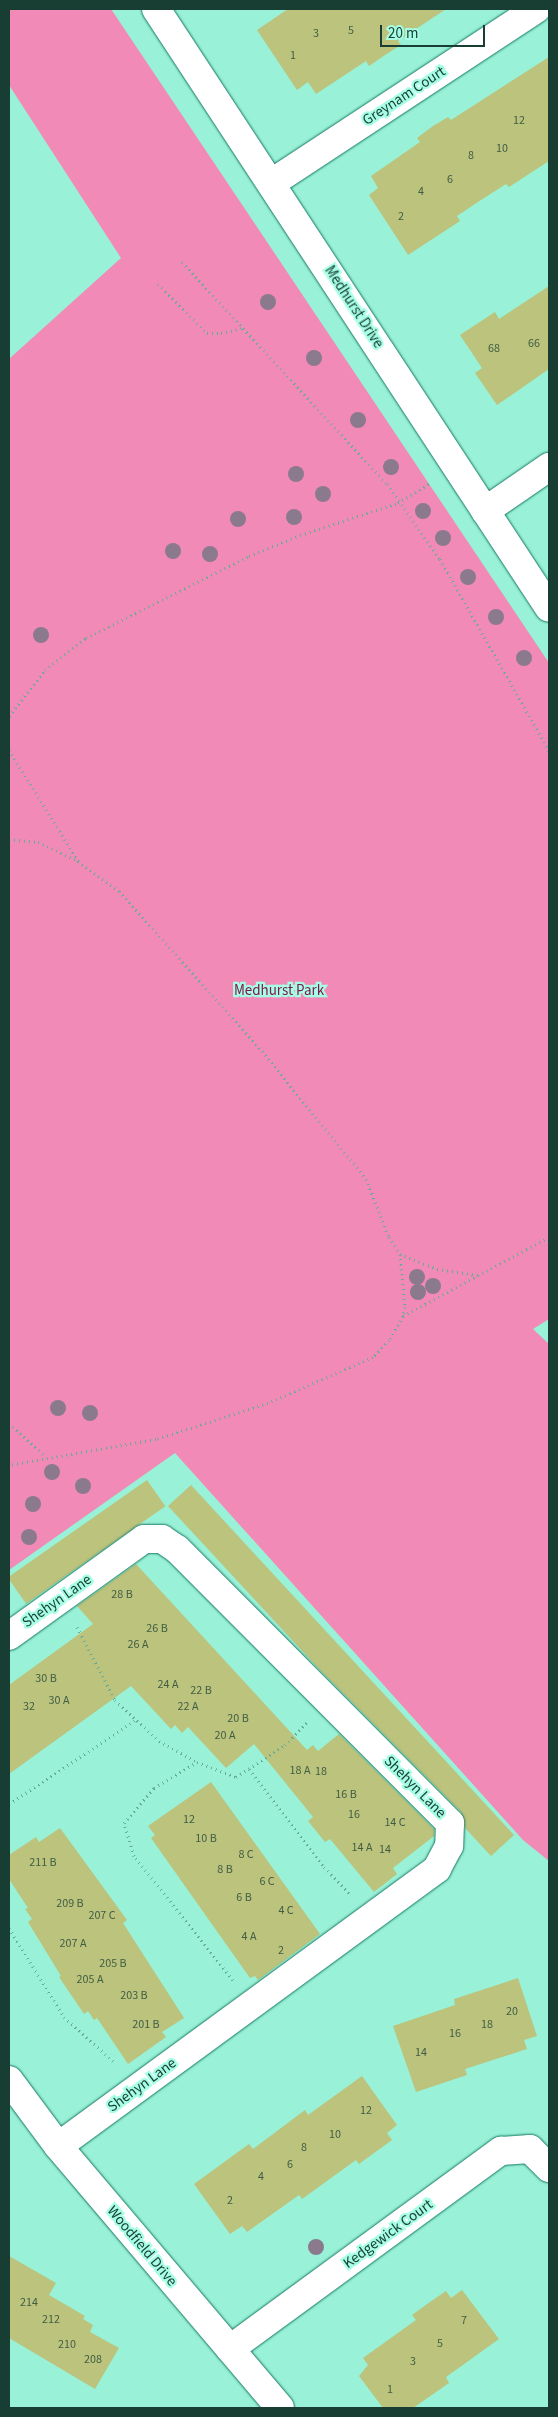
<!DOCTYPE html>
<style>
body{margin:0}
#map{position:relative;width:558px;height:2417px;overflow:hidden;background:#99f1d7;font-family:"Source Sans 3",sans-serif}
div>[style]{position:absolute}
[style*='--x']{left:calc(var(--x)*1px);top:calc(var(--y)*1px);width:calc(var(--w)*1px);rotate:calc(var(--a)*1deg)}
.green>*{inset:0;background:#f18ab7}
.building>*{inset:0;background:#bbc37c;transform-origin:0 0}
.path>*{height:3px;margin-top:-1.5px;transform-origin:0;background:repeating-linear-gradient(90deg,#66ab97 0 1px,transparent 0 5px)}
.roads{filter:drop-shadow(0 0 1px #157862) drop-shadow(0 0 1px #157862)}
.street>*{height:28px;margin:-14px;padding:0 14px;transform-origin:14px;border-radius:14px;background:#fff}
.secondary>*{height:28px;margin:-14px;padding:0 14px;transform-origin:14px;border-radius:14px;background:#fff}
.trees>*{width:16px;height:16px;margin:-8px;border-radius:50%;background:#8b7a8d}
span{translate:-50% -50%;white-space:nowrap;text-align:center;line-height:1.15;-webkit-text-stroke:4.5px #a6fee4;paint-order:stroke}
.number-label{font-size:12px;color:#415e45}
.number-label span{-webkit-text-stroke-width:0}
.street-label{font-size:15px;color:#183d33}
.park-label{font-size:15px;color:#801950}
.frame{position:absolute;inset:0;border:10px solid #183d33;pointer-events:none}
.scale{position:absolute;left:380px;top:25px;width:105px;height:22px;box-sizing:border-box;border:2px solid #183d33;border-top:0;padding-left:6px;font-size:15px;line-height:18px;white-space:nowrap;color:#183d33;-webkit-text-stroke:4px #a6fee4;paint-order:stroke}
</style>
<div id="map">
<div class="green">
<div style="clip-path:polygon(9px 9px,111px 9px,549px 663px,549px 1319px,533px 1329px,549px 1344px,549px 1861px,523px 1840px,175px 1453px,9px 1570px,9px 359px,121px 258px,9px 85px)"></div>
</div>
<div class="building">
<div style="clip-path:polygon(288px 9px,446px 9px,398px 41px,401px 45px,385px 55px,369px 66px,366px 61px,316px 94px,308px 82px,297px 90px,257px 30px)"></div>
<div style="clip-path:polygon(549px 57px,549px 161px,509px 187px,506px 184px,481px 200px,457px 216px,460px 221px,408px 255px,369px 195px,378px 188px,371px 176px,420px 142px,417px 138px,433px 126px,448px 117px,451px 120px)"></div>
<div style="clip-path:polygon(549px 286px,549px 369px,497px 405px,475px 373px,482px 368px,460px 335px,495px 312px,499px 319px)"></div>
<div style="left:147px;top:1480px;width:32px;height:170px;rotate:55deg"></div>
<div style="clip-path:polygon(191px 1485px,514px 1835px,491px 1856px,465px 1828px,461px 1812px,317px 1667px,168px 1506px)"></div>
<div style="clip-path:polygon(136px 1564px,307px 1750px,313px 1745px,318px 1751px,339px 1734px,434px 1829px,434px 1836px,393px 1868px,397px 1874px,374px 1892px,330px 1839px,325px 1842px,308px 1821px,313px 1817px,254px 1744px,226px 1768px,188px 1727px,182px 1733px,175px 1725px,171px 1729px,131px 1686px,9px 1774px,9px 1685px,93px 1624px,77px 1606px)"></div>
<div style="clip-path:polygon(211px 1782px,320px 1934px,258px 1980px,255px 1976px,250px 1978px,151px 1838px,155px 1835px,148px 1826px)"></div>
<div style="clip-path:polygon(60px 1828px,127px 1920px,123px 1923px,184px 2018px,162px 2032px,166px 2037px,128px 2064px,97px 2018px,94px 2020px,88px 2011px,84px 2014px,59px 1977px,61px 1976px,28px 1922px,32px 1919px,25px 1909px,28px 1908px,9px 1879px,9px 1855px,36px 1837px,39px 1842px)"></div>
<div style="clip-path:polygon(518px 1978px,537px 2036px,524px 2040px,527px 2049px,465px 2069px,467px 2075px,416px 2092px,393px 2026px,455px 2005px,454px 1999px)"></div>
<div style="clip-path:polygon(362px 2076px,397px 2125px,387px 2133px,392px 2140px,359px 2164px,356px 2160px,302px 2199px,299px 2195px,247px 2232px,242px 2226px,230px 2234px,194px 2184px,249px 2144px,253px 2149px,305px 2110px,308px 2115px)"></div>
<div style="clip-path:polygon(9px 2256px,56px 2283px,49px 2295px,85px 2316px,83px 2319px,93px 2325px,90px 2332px,119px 2348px,95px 2389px,9px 2338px)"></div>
<div style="clip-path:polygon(462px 2290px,499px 2339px,446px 2377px,449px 2383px,413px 2408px,383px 2408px,359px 2376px,368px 2365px,363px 2358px,416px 2320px,412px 2315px,430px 2302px,446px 2291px,451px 2298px)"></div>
</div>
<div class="path">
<div style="--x:182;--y:262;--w:302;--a:47.3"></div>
<div style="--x:387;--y:484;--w:92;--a:54.8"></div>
<div style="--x:440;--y:559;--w:221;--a:60.4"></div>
<div style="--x:158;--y:284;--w:69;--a:45"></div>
<div style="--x:207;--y:333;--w:14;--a:0"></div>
<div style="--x:221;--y:333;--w:22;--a:-13"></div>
<div style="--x:9;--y:716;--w:58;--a:-52"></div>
<div style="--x:45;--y:670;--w:52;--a:-38"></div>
<div style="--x:86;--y:638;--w:182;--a:-26.7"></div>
<div style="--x:249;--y:556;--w:55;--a:-22.4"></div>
<div style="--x:300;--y:535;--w:103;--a:-18.1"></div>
<div style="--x:398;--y:503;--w:38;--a:-32"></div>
<div style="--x:9;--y:750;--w:131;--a:58.1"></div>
<div style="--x:78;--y:861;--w:51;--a:36.2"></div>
<div style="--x:119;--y:891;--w:215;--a:48.2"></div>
<div style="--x:262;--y:1051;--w:165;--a:50.9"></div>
<div style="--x:366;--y:1179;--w:62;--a:68.4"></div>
<div style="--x:389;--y:1237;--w:20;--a:57"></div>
<div style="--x:400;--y:1254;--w:53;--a:84.6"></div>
<div style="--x:405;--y:1307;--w:9;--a:103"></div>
<div style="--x:403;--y:1316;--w:28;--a:120"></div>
<div style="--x:389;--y:1340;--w:23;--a:133"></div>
<div style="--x:373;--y:1357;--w:115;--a:156.3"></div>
<div style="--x:268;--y:1403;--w:118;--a:162.2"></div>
<div style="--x:156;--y:1439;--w:149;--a:170"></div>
<div style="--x:9;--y:839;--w:29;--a:6"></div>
<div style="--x:38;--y:842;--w:44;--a:25.4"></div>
<div style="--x:400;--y:1254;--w:40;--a:22"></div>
<div style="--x:437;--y:1269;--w:41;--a:8.3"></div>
<div style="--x:403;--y:1316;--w:166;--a:-28.4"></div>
<div style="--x:9;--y:1423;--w:50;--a:42.6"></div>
<div style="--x:77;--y:1627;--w:82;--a:62.5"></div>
<div style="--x:115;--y:1700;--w:60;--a:43"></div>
<div style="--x:159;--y:1741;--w:43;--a:28.9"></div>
<div style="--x:249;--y:1769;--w:123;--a:52.6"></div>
<div style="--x:324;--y:1867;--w:39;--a:46"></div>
<div style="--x:9;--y:1804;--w:152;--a:-33.5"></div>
<div style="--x:9;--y:1928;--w:105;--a:58.3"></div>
<div style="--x:64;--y:2017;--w:69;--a:42"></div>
<div style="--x:233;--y:1980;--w:159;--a:-128.6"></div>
<div style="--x:134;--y:1856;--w:34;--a:-107"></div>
<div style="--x:124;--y:1823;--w:46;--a:-49.4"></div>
<div style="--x:154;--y:1788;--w:50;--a:-31.2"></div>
<div style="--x:197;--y:1762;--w:42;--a:21"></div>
<div style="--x:236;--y:1777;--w:59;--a:-33.1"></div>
<div style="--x:285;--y:1745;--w:32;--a:-46"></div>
</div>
<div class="roads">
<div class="street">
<div style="--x:273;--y:182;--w:315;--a:-33.3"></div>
<div style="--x:485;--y:511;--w:78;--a:-34.5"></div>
<div style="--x:9;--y:1636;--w:166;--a:-35.7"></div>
<div style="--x:144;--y:1539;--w:18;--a:0"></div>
<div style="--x:162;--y:1539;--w:18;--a:34"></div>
<div style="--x:177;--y:1549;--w:387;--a:45.1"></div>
<div style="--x:450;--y:1823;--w:23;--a:92"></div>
<div style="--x:449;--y:1846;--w:26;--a:118"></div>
<div style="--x:437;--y:1869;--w:469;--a:143.8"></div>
<div style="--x:230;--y:2349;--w:336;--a:-36.2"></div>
<div style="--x:501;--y:2151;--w:29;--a:-4"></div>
<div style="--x:530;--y:2149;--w:27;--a:45"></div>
</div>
<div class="secondary">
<div style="--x:156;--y:9;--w:716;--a:56.73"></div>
<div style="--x:9;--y:2080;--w:82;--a:53.4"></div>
<div style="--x:58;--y:2146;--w:343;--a:49.7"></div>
</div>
</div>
<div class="trees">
<div style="left:268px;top:302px"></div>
<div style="left:314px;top:358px"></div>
<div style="left:358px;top:420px"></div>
<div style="left:391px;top:467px"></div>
<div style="left:296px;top:474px"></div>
<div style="left:323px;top:494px"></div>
<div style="left:423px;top:511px"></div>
<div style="left:294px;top:517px"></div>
<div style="left:238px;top:519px"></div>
<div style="left:443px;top:538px"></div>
<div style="left:173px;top:551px"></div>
<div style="left:210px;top:554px"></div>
<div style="left:468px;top:577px"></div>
<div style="left:496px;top:617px"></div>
<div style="left:41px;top:635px"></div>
<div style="left:524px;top:658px"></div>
<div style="left:417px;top:1277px"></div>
<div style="left:433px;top:1286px"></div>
<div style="left:418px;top:1292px"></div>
<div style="left:58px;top:1408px"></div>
<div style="left:90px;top:1413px"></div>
<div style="left:52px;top:1472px"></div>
<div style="left:83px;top:1486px"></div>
<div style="left:33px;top:1504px"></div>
<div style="left:29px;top:1537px"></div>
<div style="left:316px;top:2247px"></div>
</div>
<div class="number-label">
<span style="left:351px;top:31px">5</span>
<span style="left:316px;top:34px">3</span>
<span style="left:293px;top:56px">1</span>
<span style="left:519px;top:121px">12</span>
<span style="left:502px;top:149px">10</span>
<span style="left:471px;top:156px">8</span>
<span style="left:450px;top:180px">6</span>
<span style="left:421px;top:192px">4</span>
<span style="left:401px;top:217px">2</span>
<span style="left:534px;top:344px">66</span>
<span style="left:494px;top:349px">68</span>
<span style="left:122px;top:1595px">28 B</span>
<span style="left:157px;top:1629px">26 B</span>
<span style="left:138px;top:1645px">26 A</span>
<span style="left:46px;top:1679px">30 B</span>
<span style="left:168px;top:1685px">24 A</span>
<span style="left:201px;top:1691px">22 B</span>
<span style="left:59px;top:1701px">30 A</span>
<span style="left:29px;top:1707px">32</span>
<span style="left:188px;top:1707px">22 A</span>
<span style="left:238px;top:1719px">20 B</span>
<span style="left:225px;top:1736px">20 A</span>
<span style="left:300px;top:1771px">18 A</span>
<span style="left:321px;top:1772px">18</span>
<span style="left:346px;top:1795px">16 B</span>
<span style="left:354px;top:1815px">16</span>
<span style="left:189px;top:1820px">12</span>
<span style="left:395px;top:1823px">14 C</span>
<span style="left:206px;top:1839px">10 B</span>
<span style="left:362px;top:1848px">14 A</span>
<span style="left:385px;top:1850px">14</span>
<span style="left:246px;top:1855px">8 C</span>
<span style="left:43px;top:1863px">211 B</span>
<span style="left:225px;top:1870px">8 B</span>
<span style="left:267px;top:1882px">6 C</span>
<span style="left:244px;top:1898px">6 B</span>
<span style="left:70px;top:1904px">209 B</span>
<span style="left:286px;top:1911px">4 C</span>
<span style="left:102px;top:1916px">207 C</span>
<span style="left:249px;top:1937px">4 A</span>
<span style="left:73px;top:1944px">207 A</span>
<span style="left:281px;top:1951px">2</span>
<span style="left:113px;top:1964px">205 B</span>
<span style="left:90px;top:1980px">205 A</span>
<span style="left:134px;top:1996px">203 B</span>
<span style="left:512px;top:2012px">20</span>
<span style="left:146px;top:2025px">201 B</span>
<span style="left:487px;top:2025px">18</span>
<span style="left:455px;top:2034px">16</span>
<span style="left:421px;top:2053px">14</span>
<span style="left:366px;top:2111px">12</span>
<span style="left:335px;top:2135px">10</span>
<span style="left:304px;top:2148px">8</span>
<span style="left:290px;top:2165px">6</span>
<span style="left:261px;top:2177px">4</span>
<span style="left:230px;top:2201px">2</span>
<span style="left:29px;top:2303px">214</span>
<span style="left:51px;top:2320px">212</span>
<span style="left:464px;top:2321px">7</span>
<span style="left:440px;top:2344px">5</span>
<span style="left:67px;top:2345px">210</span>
<span style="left:93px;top:2360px">208</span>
<span style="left:413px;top:2362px">3</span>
<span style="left:390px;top:2390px">1</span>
</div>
<div class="street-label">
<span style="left:404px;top:96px;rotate:-33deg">Greynam Court</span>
<span style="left:354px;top:307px;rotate:57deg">Medhurst Drive</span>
<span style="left:57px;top:1601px;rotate:-35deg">Shehyn Lane</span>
<span style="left:415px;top:1787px;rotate:45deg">Shehyn Lane</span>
<span style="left:142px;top:2085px;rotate:-36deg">Shehyn Lane</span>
<span style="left:388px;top:2234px;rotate:-36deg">Kedgewick Court</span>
<span style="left:142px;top:2246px;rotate:50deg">Woodfield Drive</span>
</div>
<div class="park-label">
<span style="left:279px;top:991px">Medhurst Park</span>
</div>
<div class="frame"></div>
<div class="scale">20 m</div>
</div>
